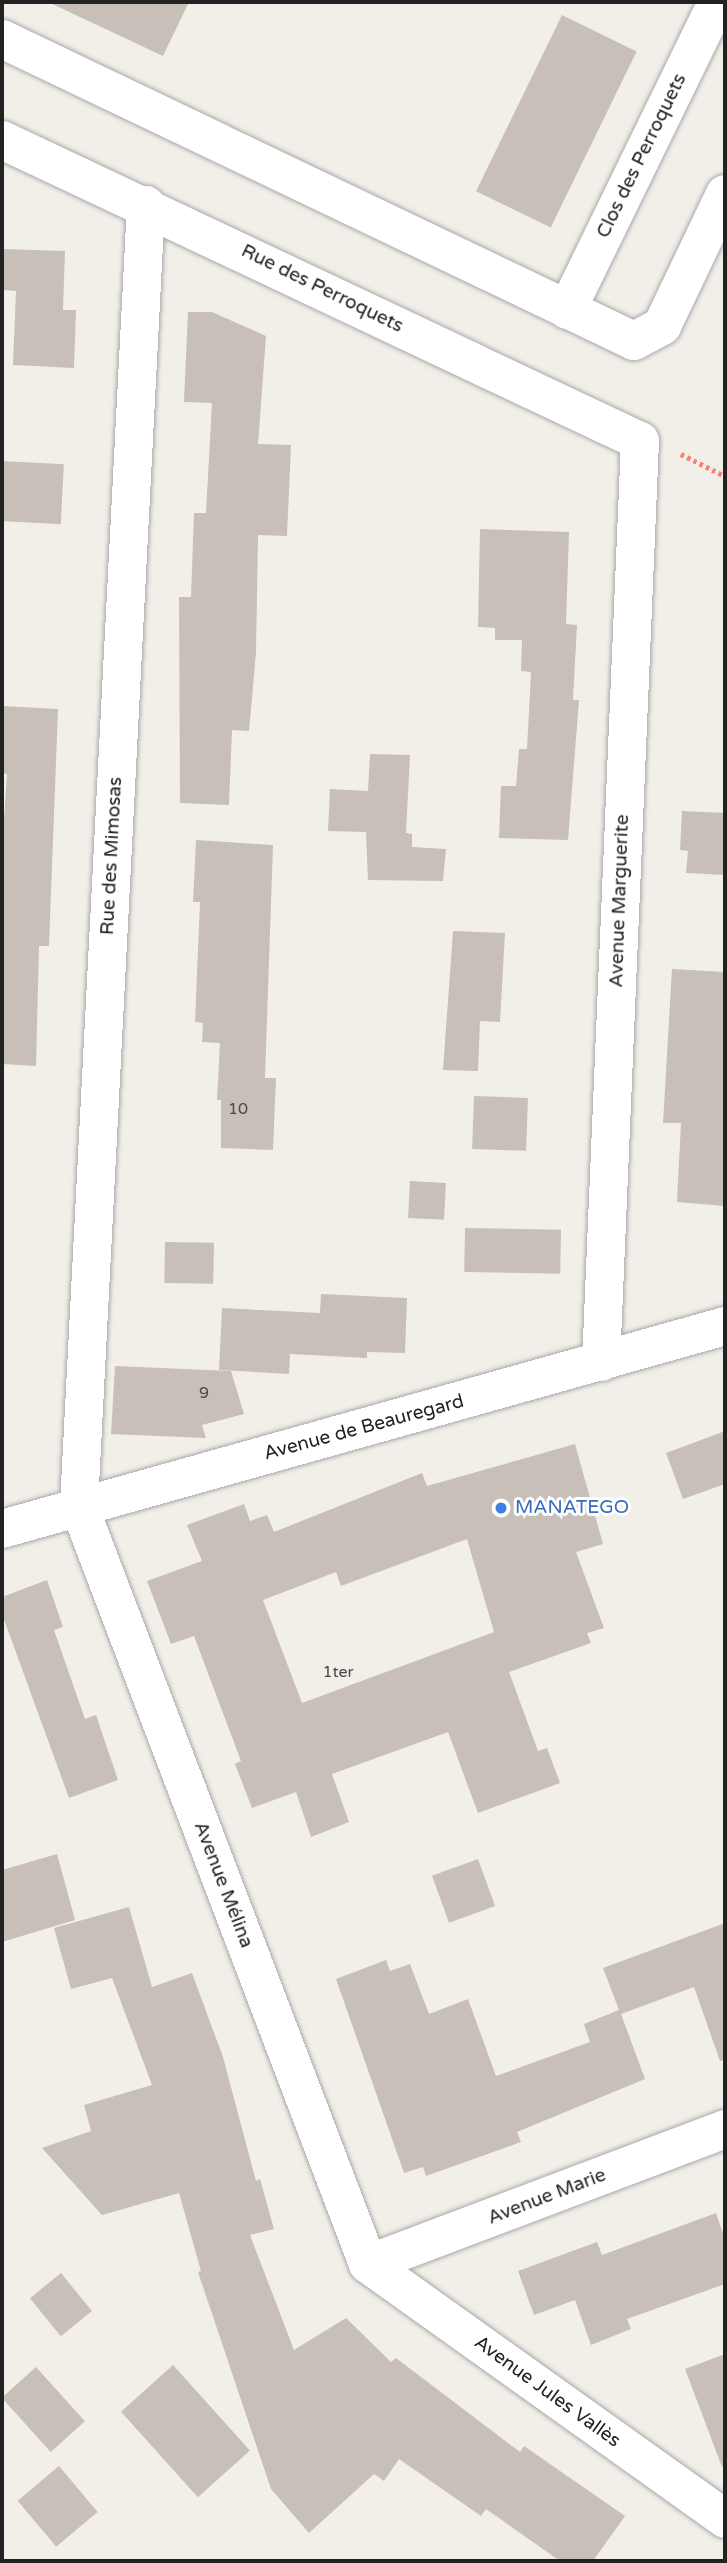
<!DOCTYPE html>
<meta charset="utf-8">
<style>
body{margin:0}
#map{position:relative;width:727px;height:2563px;overflow:hidden;background:#f2efe9;font-family:"Varela Round",sans-serif}
div>[style]{position:absolute}
[style*='--x']{left:calc(var(--x)*1px);top:calc(var(--y)*1px);width:calc(var(--w)*1px);rotate:calc(var(--a)*1deg)}
.building>*{inset:0;background:#c7bfb8;transform-origin:0 0}
.path>*{height:4.5px;margin-top:-2.25px;transform-origin:0;background:repeating-linear-gradient(90deg,#fa8072 0 3.5px,transparent 0 7px)}
.roads{filter:drop-shadow(0 0 2px #a9a9a9) drop-shadow(0 0 2px #a9a9a9)}
.minor>*{height:38px;margin:-19px;padding:0 19px;transform-origin:19px;border-radius:19px;background:#fff}
.dots>*{width:19px;height:19px;translate:-50% -50%;box-sizing:border-box;border:4px solid #fff;border-radius:50%}
span{translate:-50% -50%;white-space:nowrap;text-align:center;line-height:1.15;-webkit-text-stroke:6px #fff;paint-order:stroke}
.number-label{font-size:16px;color:#4b4948}
.number-label span{-webkit-text-stroke-width:0}
.street-label{font-size:19px;color:#222}
.shop-label{font-size:19px;color:#366cbe}
.left{translate:0 -50%;text-align:left}
.frame{position:absolute;inset:0;border:4px solid #222;pointer-events:none}
</style>
<div id="map">
<div class="building">
<div style="clip-path:polygon(48px 2px,189px 2px,163px 56px)"></div>
<div style="left:562px;top:15px;width:83px;height:196px;rotate:26deg"></div>
<div style="clip-path:polygon(2px 249px,65px 251px,63px 310px,76px 310px,74px 368px,13px 365px,16px 291px,2px 290px)"></div>
<div style="clip-path:polygon(188px 312px,212px 312px,266px 336px,258px 444px,291px 445px,287px 536px,258px 535px,256px 652px,249px 731px,232px 730px,229px 805px,180px 803px,179px 597px,191px 597px,194px 513px,206px 513px,212px 403px,184px 402px)"></div>
<div style="left:2px;top:461px;width:62px;height:60px;rotate:3deg"></div>
<div style="clip-path:polygon(480px 529px,569px 532px,566px 624px,577px 625px,573px 700px,579px 700px,568px 840px,499px 838px,501px 786px,516px 786px,519px 749px,527px 749px,531px 672px,521px 671px,522px 640px,495px 640px,495px 628px,478px 627px)"></div>
<div style="clip-path:polygon(2px 706px,58px 709px,49px 946px,39px 946px,36px 1066px,2px 1064px,2px 851px,7px 774px,2px 773px)"></div>
<div style="clip-path:polygon(370px 754px,410px 755px,406px 833px,412px 834px,412px 847px,446px 849px,443px 881px,368px 880px,366px 832px,328px 831px,330px 789px,368px 791px)"></div>
<div style="clip-path:polygon(682px 811px,725px 813px,725px 875px,686px 873px,688px 851px,680px 850px)"></div>
<div style="clip-path:polygon(196px 840px,273px 845px,265px 1078px,276px 1078px,273px 1150px,221px 1148px,221px 1100px,217px 1100px,220px 1043px,202px 1042px,203px 1023px,195px 1022px,200px 902px,193px 902px)"></div>
<div style="clip-path:polygon(453px 931px,505px 933px,500px 1022px,480px 1021px,478px 1071px,443px 1070px)"></div>
<div style="clip-path:polygon(672px 969px,725px 972px,725px 1206px,677px 1202px,681px 1123px,663px 1123px)"></div>
<div style="left:474px;top:1096px;width:54px;height:53px;rotate:2deg"></div>
<div style="left:410px;top:1181px;width:36px;height:37px;rotate:3deg"></div>
<div style="left:465px;top:1228px;width:96px;height:44px;rotate:1deg"></div>
<div style="left:165px;top:1242px;width:49px;height:41px;rotate:1deg"></div>
<div style="clip-path:polygon(321px 1294px,407px 1298px,405px 1353px,367px 1352px,367px 1358px,290px 1354px,289px 1374px,219px 1370px,222px 1308px,320px 1313px)"></div>
<div style="clip-path:polygon(115px 1366px,231px 1371px,244px 1414px,202px 1425px,206px 1438px,111px 1434px)"></div>
<div style="clip-path:polygon(725px 1431px,725px 1484px,683px 1499px,666px 1453px)"></div>
<div style="clip-path:polygon(evenodd,575px 1444px,603px 1544px,576px 1552px,604px 1628px,587px 1633px,591px 1643px,509px 1672px,538px 1751px,547px 1748px,560px 1783px,478px 1813px,448px 1732px,332px 1774px,349px 1822px,311px 1837px,296px 1792px,252px 1808px,235px 1764px,241px 1761px,194px 1636px,171px 1644px,147px 1581px,202px 1561px,187px 1525px,244px 1504px,250px 1521px,267px 1515px,274px 1532px,422px 1473px,427px 1486px,575px 1444px,467px 1539px,494px 1632px,302px 1703px,263px 1600px,336px 1572px,341px 1586px,467px 1539px)"></div>
<div style="clip-path:polygon(47px 1580px,63px 1627px,54px 1630px,85px 1719px,96px 1715px,118px 1780px,69px 1798px,2px 1614px,2px 1597px)"></div>
<div style="clip-path:polygon(57px 1854px,75px 1920px,2px 1942px,2px 1870px)"></div>
<div style="left:478px;top:1859px;width:50px;height:49px;rotate:70deg"></div>
<div style="clip-path:polygon(129px 1907px,152px 1987px,192px 1973px,223px 2057px,256px 2181px,260px 2179px,274px 2229px,250px 2235px,294px 2350px,346px 2318px,391px 2362px,396px 2358px,520px 2452px,524px 2446px,625px 2516px,593px 2561px,560px 2561px,486px 2509px,481px 2516px,399px 2459px,384px 2481px,374px 2474px,309px 2533px,271px 2489px,198px 2272px,201px 2271px,179px 2193px,102px 2215px,42px 2148px,91px 2131px,84px 2105px,152px 2085px,112px 1978px,71px 1989px,54px 1928px)"></div>
<div style="clip-path:polygon(725px 1923px,725px 2060px,720px 2061px,694px 1987px,621px 2014px,645px 2079px,517px 2132px,521px 2142px,426px 2176px,423px 2167px,404px 2173px,336px 1979px,386px 1960px,390px 1971px,410px 1964px,429px 2014px,468px 1999px,496px 2076px,590px 2042px,584px 2024px,619px 2010px,603px 1968px)"></div>
<div style="clip-path:polygon(716px 2213px,725px 2239px,725px 2284px,627px 2319px,631px 2329px,591px 2345px,575px 2300px,534px 2315px,518px 2271px,597px 2242px,602px 2255px)"></div>
<div style="left:61px;top:2273px;width:49px;height:40px;rotate:51deg"></div>
<div style="clip-path:polygon(725px 2354px,725px 2466px,722px 2467px,685px 2369px)"></div>
<div style="left:173px;top:2365px;width:115px;height:70px;rotate:48deg"></div>
<div style="left:36px;top:2367px;width:73px;height:46px;rotate:48deg"></div>
<div style="left:59px;top:2466px;width:60px;height:54px;rotate:50deg"></div>
</div>
<div class="path">
<div style="--x:681;--y:454;--w:49;--a:26.6"></div>
</div>
<div class="roads">
<div class="minor">
<div style="--x:2;--y:39;--w:700;--a:25.54"></div>
<div style="--x:634;--y:341;--w:32;--a:-28"></div>
<div style="--x:662;--y:326;--w:146;--a:-64.5"></div>
<div style="--x:2;--y:140;--w:705;--a:25.26"></div>
<div style="--x:640;--y:441;--w:922;--a:92.42"></div>
<div style="--x:146;--y:205;--w:1303;--a:92.95"></div>
<div style="--x:79;--y:1506;--w:811;--a:69.13"></div>
<div style="--x:567;--y:310;--w:343;--a:-64"></div>
<div style="--x:2;--y:1529;--w:751;--a:-15.68"></div>
<div style="--x:368;--y:2264;--w:439;--a:35.5"></div>
<div style="--x:368;--y:2264;--w:382;--a:-20.7"></div>
</div>
</div>
<div class="dots">
<div style="left:501px;top:1508px;background:#3f7fe0"></div>
</div>
<div class="number-label">
<span style="left:238px;top:1109px">10</span>
<span style="left:204px;top:1393px">9</span>
<span style="left:338px;top:1672px">1ter</span>
</div>
<div class="street-label">
<span style="left:642px;top:156px;rotate:-64deg">Clos des Perroquets</span>
<span style="left:322px;top:289px;rotate:26deg">Rue des Perroquets</span>
<span style="left:112px;top:856px;rotate:-87deg">Rue des Mimosas</span>
<span style="left:620px;top:901px;rotate:-88deg">Avenue Marguerite</span>
<span style="left:364px;top:1428px;rotate:-15deg">Avenue de Beauregard</span>
<span style="left:223px;top:1885px;rotate:69deg">Avenue Mélina</span>
<span style="left:547px;top:2197px;rotate:-21deg">Avenue Marie</span>
<span style="left:547px;top:2392px;rotate:36deg">Avenue Jules Vallès</span>
</div>
<div class="shop-label">
<span class="left" style="left:515px;top:1508px">MANATEGO</span>
</div>
<div class="frame"></div>
</div>
